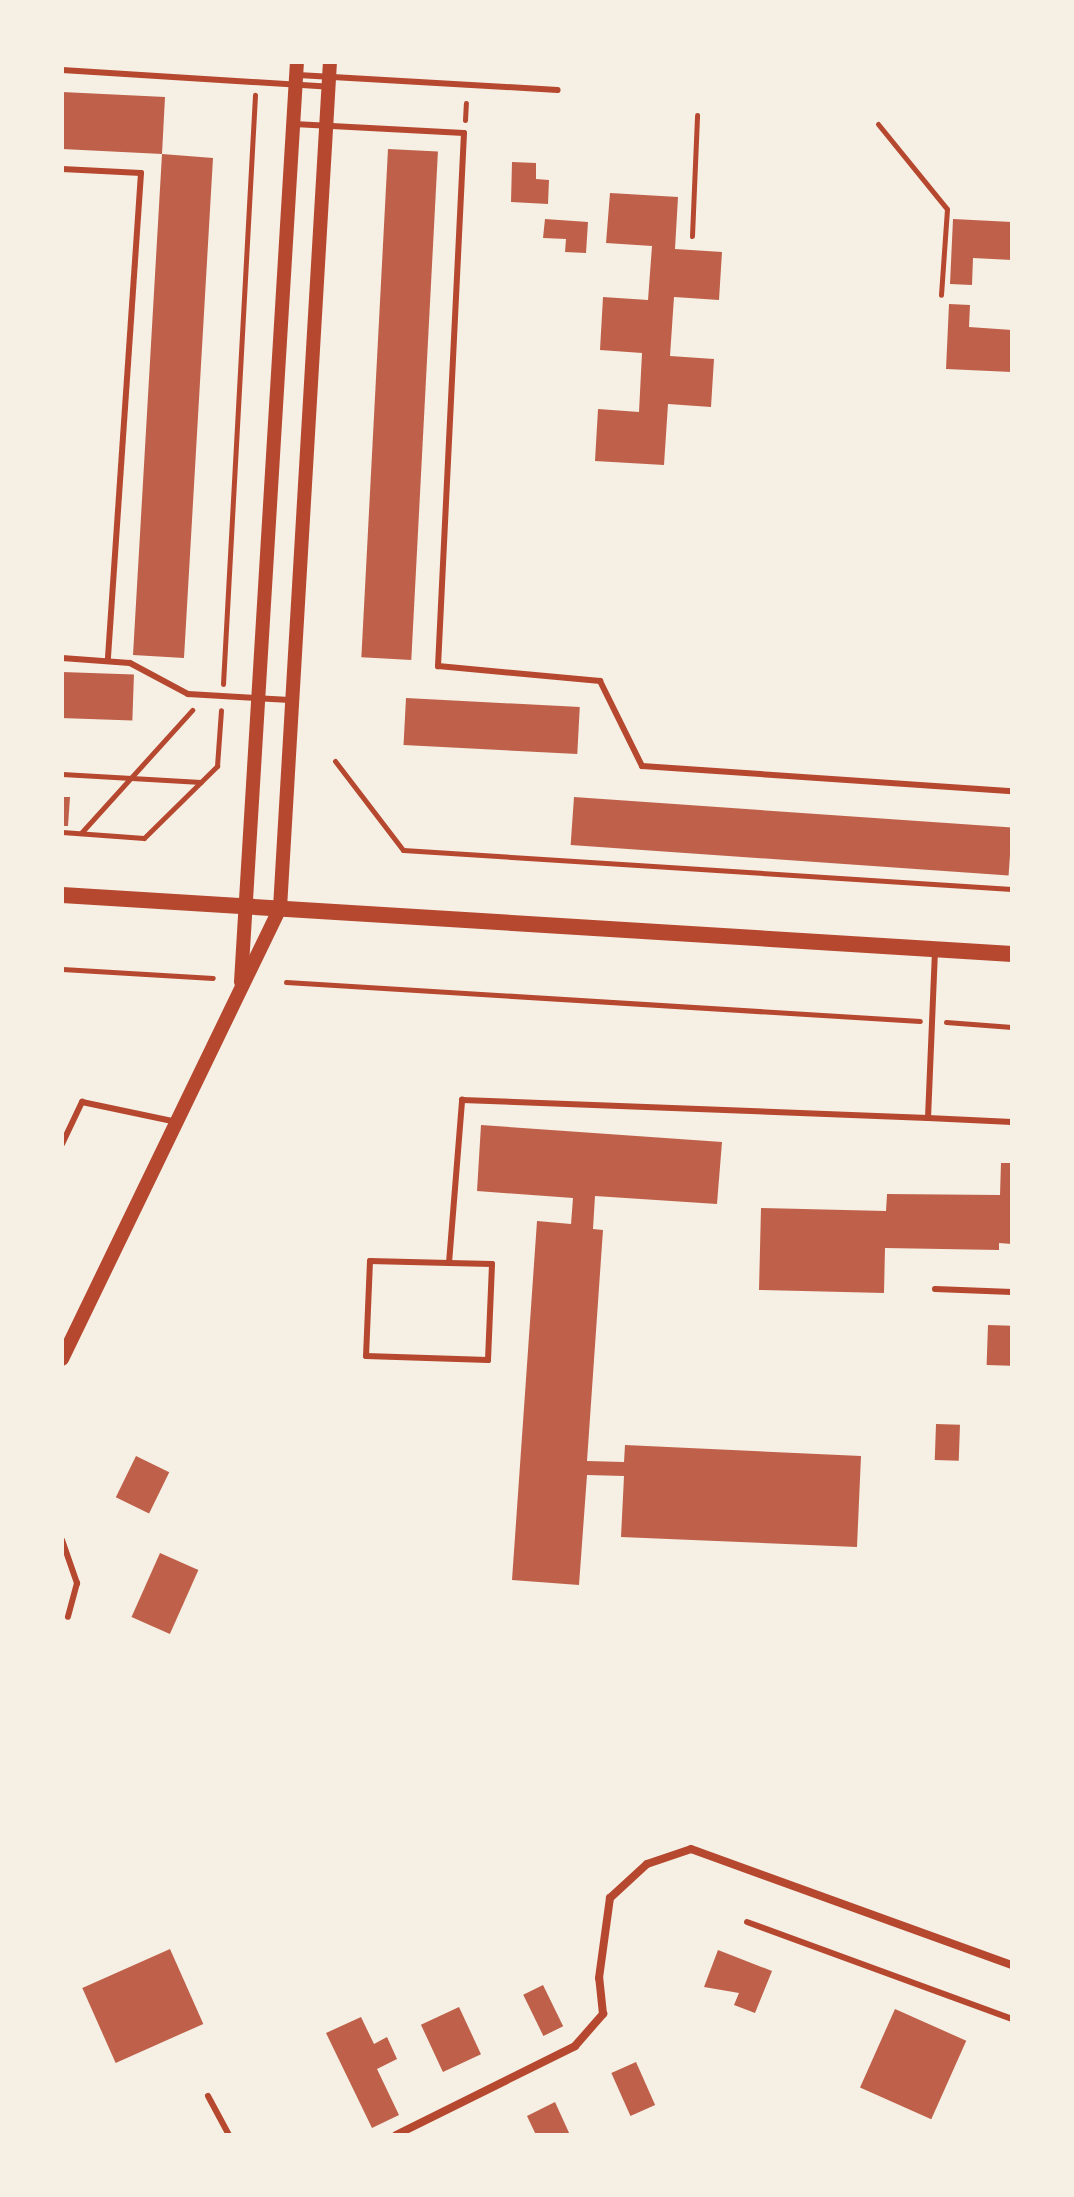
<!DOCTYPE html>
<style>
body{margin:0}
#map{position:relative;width:1074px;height:2197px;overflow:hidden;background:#f6efe4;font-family:Overpass,sans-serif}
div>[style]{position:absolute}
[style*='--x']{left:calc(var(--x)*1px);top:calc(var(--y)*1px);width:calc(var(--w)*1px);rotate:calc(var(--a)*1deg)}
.building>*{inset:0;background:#bf614a;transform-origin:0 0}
.path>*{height:5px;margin:-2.5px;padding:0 2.5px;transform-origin:2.5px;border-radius:2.5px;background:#b5482f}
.service>*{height:6px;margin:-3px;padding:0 3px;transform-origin:3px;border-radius:3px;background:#b5482f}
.minor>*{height:8px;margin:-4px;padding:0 4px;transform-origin:4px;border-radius:4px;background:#b5482f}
.tertiary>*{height:14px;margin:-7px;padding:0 7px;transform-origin:7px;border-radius:7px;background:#b5482f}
.secondary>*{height:16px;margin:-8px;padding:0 8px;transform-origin:8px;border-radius:8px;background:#b5482f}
span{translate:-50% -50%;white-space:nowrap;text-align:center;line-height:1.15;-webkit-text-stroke:7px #f6efe4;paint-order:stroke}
.frame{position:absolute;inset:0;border:64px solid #f6efe4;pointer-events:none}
</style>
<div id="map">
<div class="building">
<div style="clip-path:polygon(62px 92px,165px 97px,162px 154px,213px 158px,184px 658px,133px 655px,162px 154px,62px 149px)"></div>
<div style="left:388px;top:149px;width:50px;height:509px;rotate:3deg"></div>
<div style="clip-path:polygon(512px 162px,536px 163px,536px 179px,549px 180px,548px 204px,511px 202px)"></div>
<div style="clip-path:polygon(610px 193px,678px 197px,675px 249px,722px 252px,719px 300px,674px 297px,670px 356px,714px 359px,711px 407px,668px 404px,664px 465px,595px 461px,598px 409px,639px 412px,642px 353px,600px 350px,603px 297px,648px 300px,652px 246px,606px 243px)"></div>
<div style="clip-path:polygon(545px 219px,588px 222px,586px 253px,565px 252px,566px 239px,543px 238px)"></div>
<div style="clip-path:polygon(953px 219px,1012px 222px,1012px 260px,973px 258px,972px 285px,950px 284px)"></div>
<div style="clip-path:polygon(949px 304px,970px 305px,969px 327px,1012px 330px,1012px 372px,946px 369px)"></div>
<div style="left:62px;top:672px;width:72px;height:46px;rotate:2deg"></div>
<div style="left:406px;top:698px;width:174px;height:47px;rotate:3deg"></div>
<div style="clip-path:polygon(62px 797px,70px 797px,68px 826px,62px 826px)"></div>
<div style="left:574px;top:797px;width:439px;height:48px;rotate:4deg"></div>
<div style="clip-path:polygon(481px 1125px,722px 1142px,717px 1204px,595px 1196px,593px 1229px,603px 1230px,587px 1461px,624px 1462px,625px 1445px,861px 1456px,857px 1547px,621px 1537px,624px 1476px,587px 1475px,579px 1585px,512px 1580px,537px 1221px,571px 1224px,573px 1198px,477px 1191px)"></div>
<div style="clip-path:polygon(1001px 1163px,1012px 1163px,1012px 1244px,999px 1243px,999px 1250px,885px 1248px,884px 1293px,759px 1290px,761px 1208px,886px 1211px,887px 1194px,1000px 1195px)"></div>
<div style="left:988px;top:1325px;width:24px;height:40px;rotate:2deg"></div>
<div style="left:936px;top:1424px;width:24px;height:36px;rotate:2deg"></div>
<div style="left:136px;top:1456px;width:37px;height:46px;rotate:26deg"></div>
<div style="left:160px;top:1553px;width:42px;height:70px;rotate:24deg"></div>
<div style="left:170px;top:1949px;width:82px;height:96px;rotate:66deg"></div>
<div style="clip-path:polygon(718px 1950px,772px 1971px,755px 2013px,734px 2005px,739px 1993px,704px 1987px)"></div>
<div style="left:543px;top:1985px;width:46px;height:22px;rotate:64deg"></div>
<div style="left:459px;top:2007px;width:52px;height:42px;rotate:65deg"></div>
<div style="left:895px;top:2009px;width:78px;height:86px;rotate:24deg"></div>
<div style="clip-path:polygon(361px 2017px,374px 2044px,387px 2037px,397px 2059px,377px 2069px,399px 2115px,372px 2128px,326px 2033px)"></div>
<div style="left:636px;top:2062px;width:47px;height:27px;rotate:66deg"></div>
<div style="clip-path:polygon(555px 2102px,570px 2135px,536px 2135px,527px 2116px)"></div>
</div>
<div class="path">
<div style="--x:465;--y:120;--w:17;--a:-87"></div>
<div style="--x:878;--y:124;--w:109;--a:50.9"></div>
<div style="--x:947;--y:209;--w:86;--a:94"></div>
<div style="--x:692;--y:236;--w:121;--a:-87.6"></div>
<div style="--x:223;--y:684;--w:590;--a:-86.89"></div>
<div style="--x:335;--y:761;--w:112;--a:52.6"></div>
<div style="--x:403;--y:850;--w:610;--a:3.66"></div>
<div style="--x:62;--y:774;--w:139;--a:3.3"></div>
<div style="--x:62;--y:832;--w:82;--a:4.2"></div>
<div style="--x:144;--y:838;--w:103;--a:-44.6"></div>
<div style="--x:217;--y:766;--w:56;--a:-85.9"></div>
<div style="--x:81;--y:833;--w:166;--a:-47.9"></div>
<div style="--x:62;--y:969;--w:151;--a:3.4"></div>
<div style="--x:286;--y:982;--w:635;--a:3.52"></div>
<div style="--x:946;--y:1022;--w:66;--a:4.3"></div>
</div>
<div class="service">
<div style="--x:62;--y:70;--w:268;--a:3.6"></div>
<div style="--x:298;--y:75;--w:260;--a:3.3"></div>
<div style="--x:294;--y:124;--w:170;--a:3"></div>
<div style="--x:464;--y:133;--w:534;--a:92.79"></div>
<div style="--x:438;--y:666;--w:163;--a:5.3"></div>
<div style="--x:600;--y:681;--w:95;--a:63.7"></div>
<div style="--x:642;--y:766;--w:371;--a:3.9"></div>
<div style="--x:62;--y:169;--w:79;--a:2.9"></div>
<div style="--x:141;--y:173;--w:489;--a:93.9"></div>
<div style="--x:62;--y:658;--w:68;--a:4.2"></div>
<div style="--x:130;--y:663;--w:66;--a:28.1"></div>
<div style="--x:188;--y:694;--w:102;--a:3.4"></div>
<div style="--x:928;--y:1118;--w:84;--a:2.7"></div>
<div style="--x:62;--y:1144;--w:47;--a:-64.5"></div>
<div style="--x:82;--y:1102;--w:97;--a:11.9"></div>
<div style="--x:449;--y:1263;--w:79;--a:-178.5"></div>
<div style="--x:370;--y:1261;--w:95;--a:92.4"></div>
<div style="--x:366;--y:1356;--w:122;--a:1.9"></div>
<div style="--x:488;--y:1360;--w:96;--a:-87.6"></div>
<div style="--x:492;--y:1264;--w:43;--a:-178.7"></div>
<div style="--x:449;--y:1263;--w:164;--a:-85.4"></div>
<div style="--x:462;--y:1100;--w:466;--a:2.2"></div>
<div style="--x:928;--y:1118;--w:166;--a:-87.6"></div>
<div style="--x:935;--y:1289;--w:77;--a:2.2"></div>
<div style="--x:62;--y:1540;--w:46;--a:70.8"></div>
<div style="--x:77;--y:1583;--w:35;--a:105"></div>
<div style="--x:747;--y:1922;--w:282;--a:20.1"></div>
<div style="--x:208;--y:2096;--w:44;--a:61.7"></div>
</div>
<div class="minor">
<div style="--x:396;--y:2135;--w:200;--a:-26.4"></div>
<div style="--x:575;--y:2046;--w:43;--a:-48.8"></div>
<div style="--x:603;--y:2014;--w:36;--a:-96"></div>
<div style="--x:599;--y:1978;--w:81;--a:-82.2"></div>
<div style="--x:610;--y:1898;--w:50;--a:-42.6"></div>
<div style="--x:647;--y:1864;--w:46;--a:-18.8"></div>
<div style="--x:691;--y:1849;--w:341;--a:19.9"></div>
</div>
<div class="tertiary">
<div style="--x:241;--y:982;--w:922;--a:-86.52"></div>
<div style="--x:62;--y:1359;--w:501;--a:-64.2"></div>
<div style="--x:280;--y:908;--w:847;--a:-86.62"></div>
</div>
<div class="secondary">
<div style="--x:62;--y:895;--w:952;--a:3.55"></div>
</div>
<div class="frame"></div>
</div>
